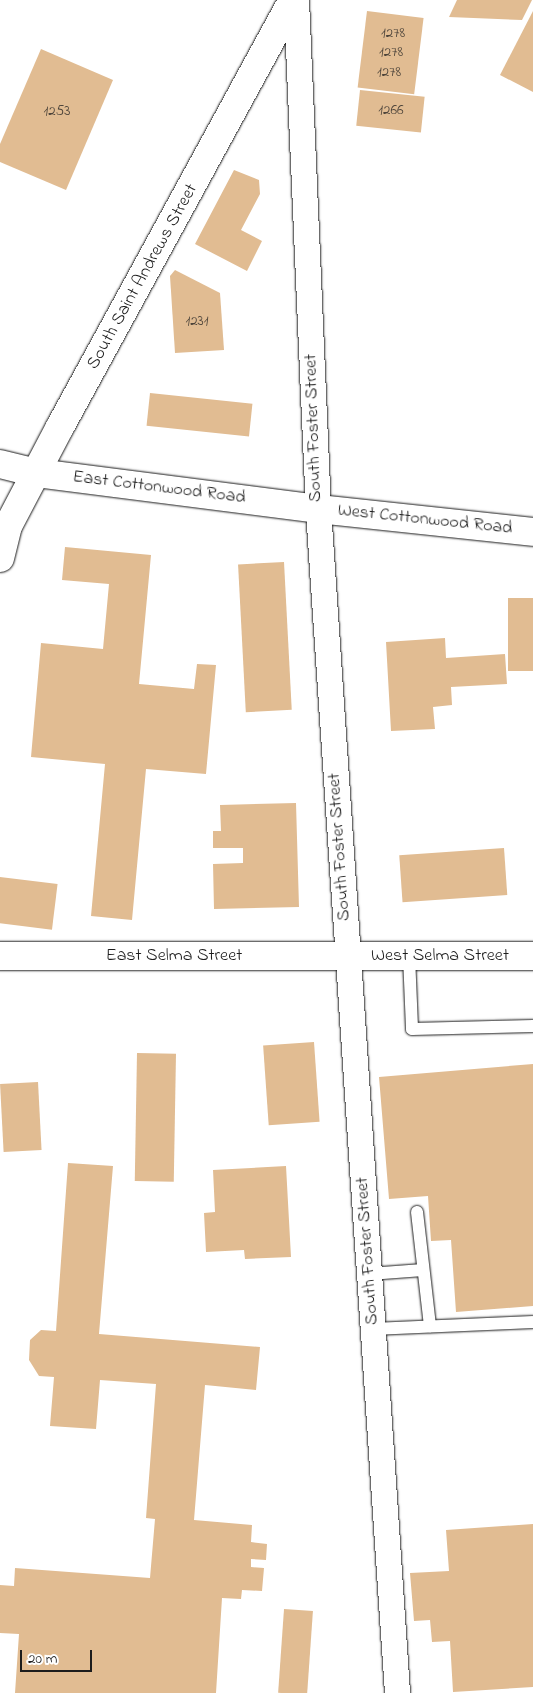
<!DOCTYPE html>
<style>
body{margin:0}
#map{position:relative;width:533px;height:1693px;overflow:hidden;background:#fff;font-family:"Indie Flower",sans-serif}
div>[style]{position:absolute}
[style*='--x']{left:calc(var(--x)*1px);top:calc(var(--y)*1px);width:calc(var(--w)*1px);rotate:calc(var(--a)*1deg)}
.building>*{inset:0;background:#e1bc92;transform-origin:0 0}
.roads{filter:drop-shadow(0 0 1px #1c1c1c) drop-shadow(0 0 1px #1c1c1c)}
.lane>*{height:12px;margin:-6px;padding:0 6px;transform-origin:6px;border-radius:6px;background:#fff}
.street>*{height:25px;margin:-12.5px;padding:0 12.5px;transform-origin:12.5px;border-radius:12.5px;background:#fff}
.secondary>*{height:28px;margin:-14px;padding:0 14px;transform-origin:14px;border-radius:14px;background:#fff}
span{translate:-50% -50%;white-space:nowrap;text-align:center;line-height:1.15;-webkit-text-stroke:4px #fff;paint-order:stroke}
.number-label{font-size:15px;color:#4d443a}
.number-label span{-webkit-text-stroke-width:0}
.street-label{font-size:18px;color:#1c1c1c}
.scale{position:absolute;left:20px;top:1650px;width:72px;height:22px;box-sizing:border-box;border:2px solid #1c1c1c;border-top:0;padding-left:6px;font-size:15px;line-height:18px;white-space:nowrap;color:#1c1c1c;-webkit-text-stroke:4px #fff;paint-order:stroke}
</style>
<div id="map">
<div class="building">
<div style="clip-path:polygon(457px 0,532px 0,522px 20px,449px 17px)"></div>
<div style="left:367px;top:11px;width:57px;height:77px;rotate:7deg"></div>
<div style="clip-path:polygon(533px 11px,533px 92px,500px 75px)"></div>
<div style="clip-path:polygon(41px 49px,113px 80px,66px 190px,0 162px,0 144px)"></div>
<div style="left:360px;top:90px;width:65px;height:36px;rotate:6deg"></div>
<div style="clip-path:polygon(234px 170px,259px 180px,260px 194px,241px 230px,262px 241px,247px 271px,195px 244px)"></div>
<div style="clip-path:polygon(175px 270px,220px 293px,224px 350px,175px 353px,170px 276px)"></div>
<div style="left:150px;top:393px;width:103px;height:33px;rotate:6deg"></div>
<div style="clip-path:polygon(65px 547px,151px 555px,139px 684px,194px 689px,197px 664px,216px 665px,206px 774px,146px 769px,132px 920px,91px 916px,105px 764px,31px 757px,41px 643px,103px 649px,109px 584px,62px 580px)"></div>
<div style="left:284px;top:562px;width:148px;height:46px;rotate:87deg"></div>
<div style="left:508px;top:598px;width:25px;height:73px"></div>
<div style="clip-path:polygon(445px 638px,446px 658px,505px 654px,507px 684px,451px 687px,452px 705px,433px 707px,435px 729px,391px 731px,386px 642px)"></div>
<div style="clip-path:polygon(296px 803px,299px 907px,214px 909px,213px 864px,243px 863px,243px 848px,213px 848px,213px 831px,221px 831px,220px 805px)"></div>
<div style="left:504px;top:848px;width:47px;height:105px;rotate:86deg"></div>
<div style="left:0;top:877px;width:58px;height:46px;rotate:7deg"></div>
<div style="left:314px;top:1042px;width:80px;height:51px;rotate:86deg"></div>
<div style="left:137px;top:1053px;width:39px;height:128px;rotate:1deg"></div>
<div style="clip-path:polygon(533px 1064px,533px 1306px,456px 1312px,451px 1240px,431px 1241px,428px 1196px,389px 1199px,379px 1077px)"></div>
<div style="left:38px;top:1082px;width:68px;height:38px;rotate:87deg"></div>
<div style="clip-path:polygon(68px 1163px,113px 1166px,99px 1334px,260px 1347px,256px 1390px,205px 1385px,194px 1520px,252px 1525px,251px 1542px,267px 1544px,266px 1560px,251px 1559px,251px 1567px,264px 1568px,262px 1591px,242px 1590px,241px 1599px,222px 1598px,216px 1693px,15px 1693px,19px 1634px,0 1633px,0 1585px,14px 1586px,15px 1568px,150px 1578px,155px 1519px,146px 1518px,156px 1384px,100px 1380px,96px 1429px,50px 1426px,54px 1377px,39px 1376px,29px 1360px,30px 1340px,41px 1330px,56px 1331px)"></div>
<div style="clip-path:polygon(286px 1166px,291px 1257px,245px 1259px,244px 1250px,206px 1252px,204px 1213px,215px 1212px,213px 1170px)"></div>
<div style="clip-path:polygon(533px 1524px,533px 1687px,453px 1692px,450px 1641px,432px 1642px,430px 1620px,414px 1621px,410px 1573px,449px 1571px,446px 1530px)"></div>
<div style="left:284px;top:1609px;width:29px;height:84px;rotate:4deg"></div>
</div>
<div class="roads">
<div class="lane">
<div style="--x:409;--y:956;--w:73;--a:87.6"></div>
<div style="--x:412;--y:1029;--w:121;--a:-1.4"></div>
<div style="--x:417;--y:1212;--w:115;--a:83.5"></div>
<div style="--x:369;--y:1274;--w:54;--a:-4.2"></div>
<div style="--x:373;--y:1329;--w:160;--a:-2.5"></div>
</div>
<div class="street">
<div style="--x:296;--y:0;--w:509;--a:87.53"></div>
<div style="--x:318;--y:509;--w:1187;--a:86.18"></div>
</div>
<div class="secondary">
<div style="--x:0;--y:464;--w:38;--a:14"></div>
<div style="--x:37;--y:473;--w:283;--a:7.3"></div>
<div style="--x:318;--y:509;--w:216;--a:6.1"></div>
<div style="--x:0;--y:558;--w:33;--a:-76"></div>
<div style="--x:8;--y:526;--w:112;--a:-62.3"></div>
<div style="--x:60;--y:427;--w:486;--a:-61.4"></div>
<div style="--x:0;--y:956;--w:533;--a:0"></div>
</div>
</div>
<div class="number-label">
<span style="left:393px;top:34px">1278</span>
<span style="left:391px;top:53px">1278</span>
<span style="left:389px;top:73px">1278</span>
<span style="left:391px;top:111px">1266</span>
<span style="left:57px;top:112px">1253</span>
<span style="left:197px;top:322px">1231</span>
</div>
<div class="street-label">
<span style="left:143px;top:277px;rotate:-61deg">South Saint Andrews Street</span>
<span style="left:314px;top:428px;rotate:-92deg">South Foster Street</span>
<span style="left:159px;top:488px;rotate:7deg">East Cottonwood Road</span>
<span style="left:425px;top:520px;rotate:6deg">West Cottonwood Road</span>
<span style="left:340px;top:847px;rotate:-94deg">South Foster Street</span>
<span style="left:174px;top:956px">East Selma Street</span>
<span style="left:440px;top:956px">West Selma Street</span>
<span style="left:368px;top:1251px;rotate:-94deg">South Foster Street</span>
</div>
<div class="scale">20 m</div>
</div>
